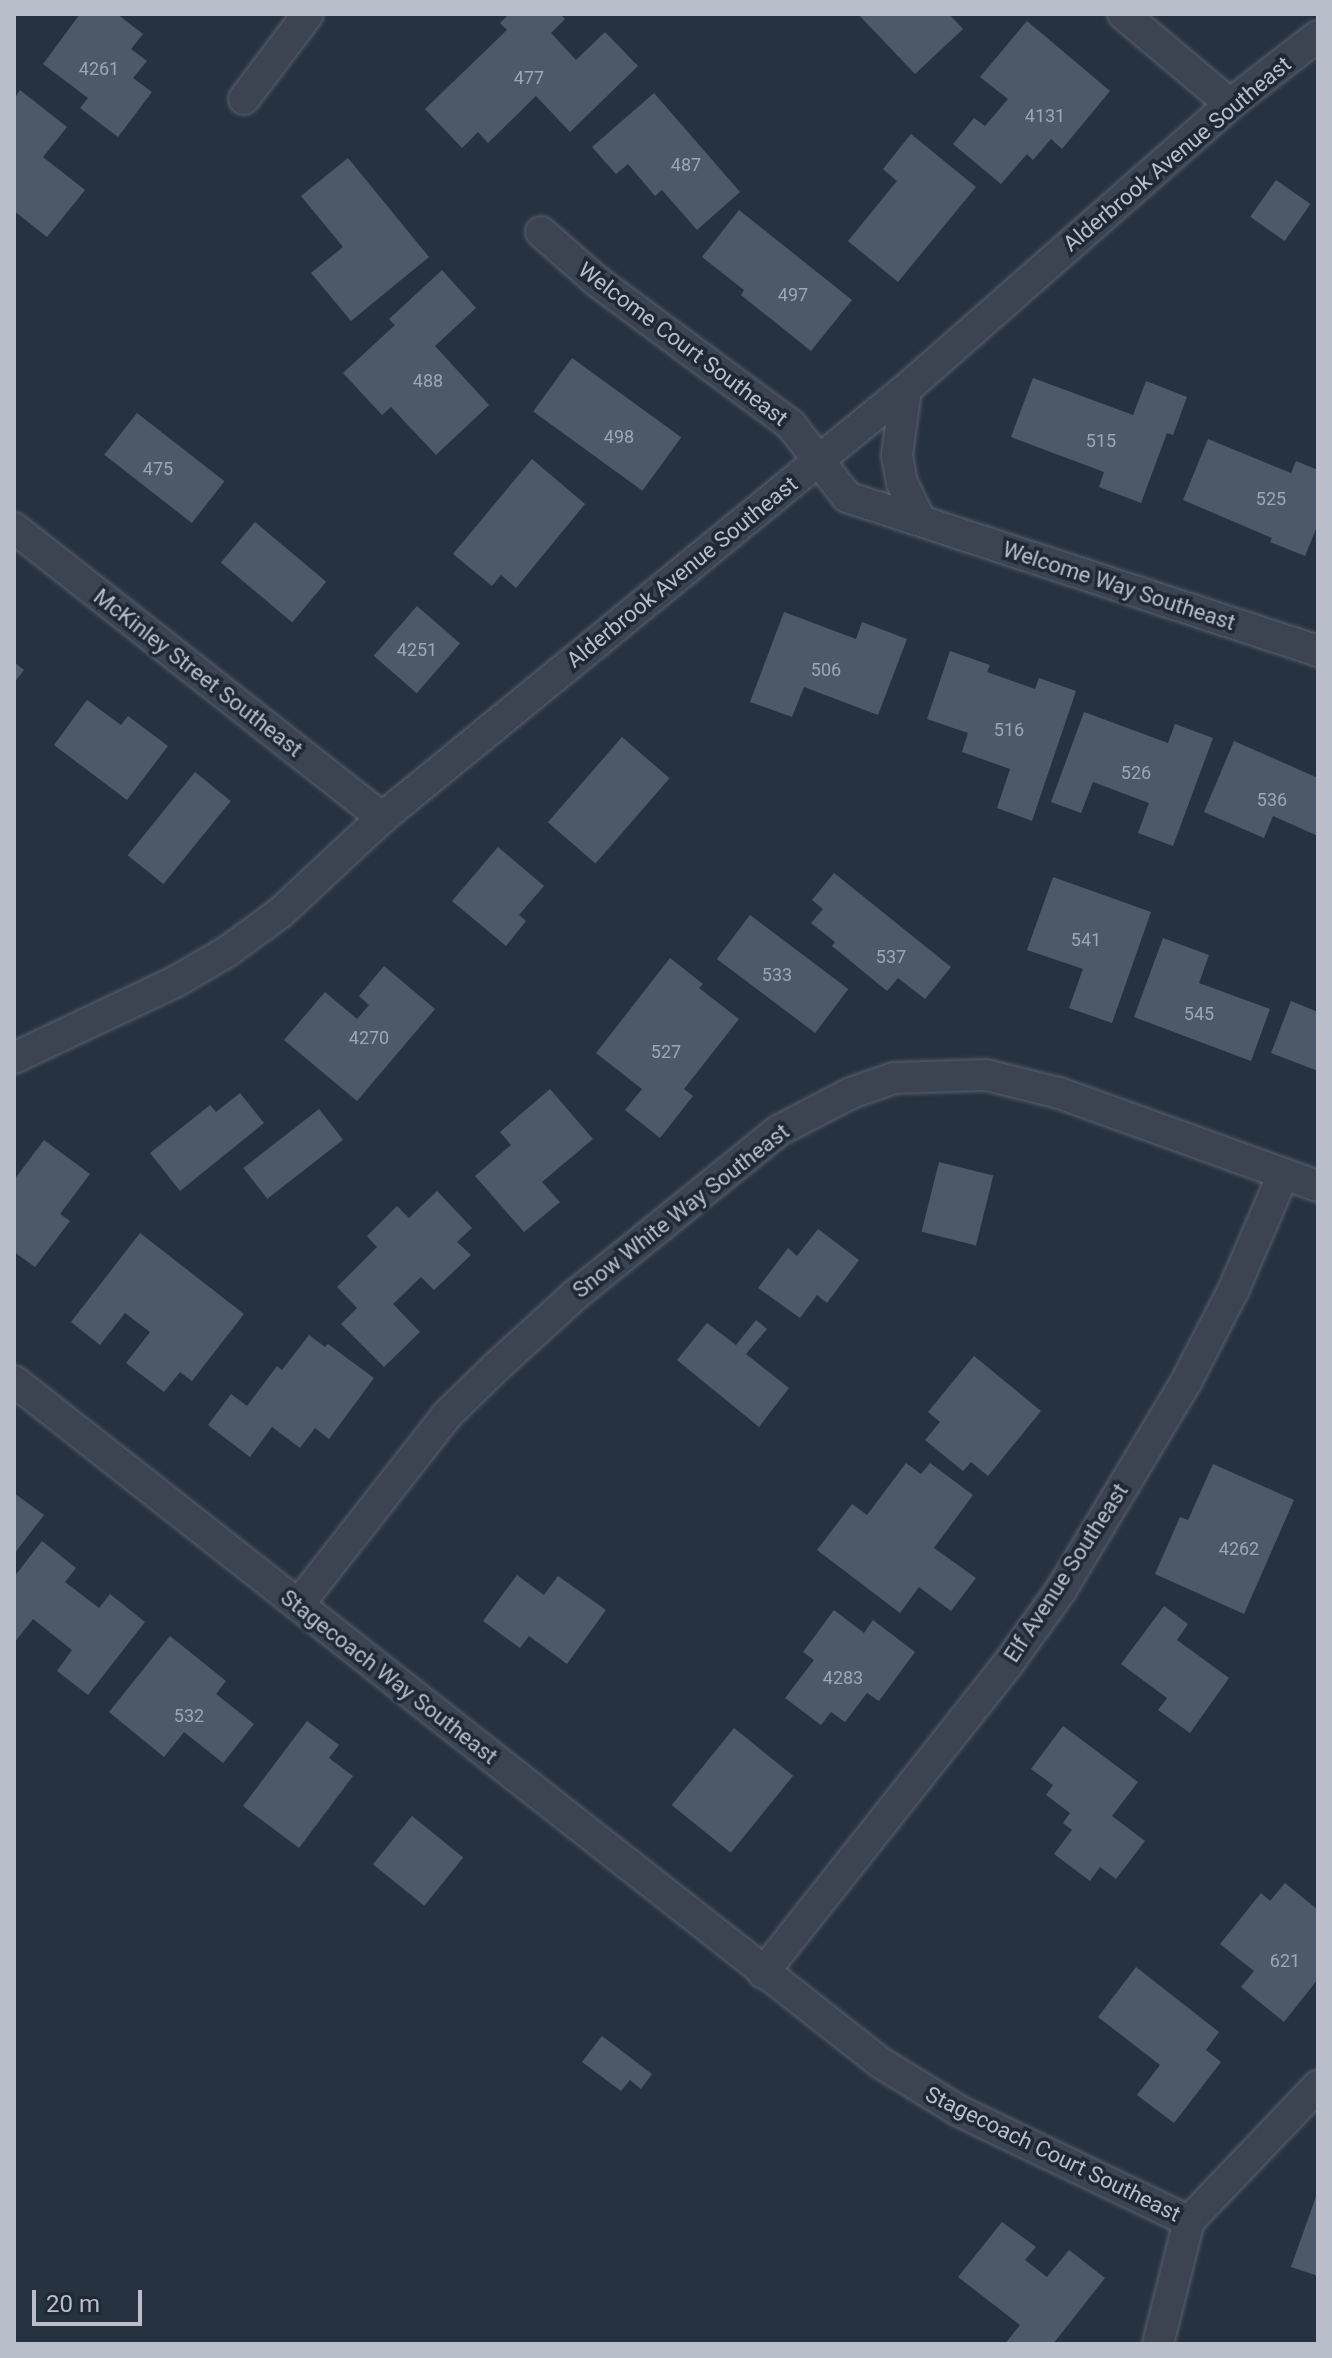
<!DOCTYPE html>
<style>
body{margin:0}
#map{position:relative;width:1332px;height:2358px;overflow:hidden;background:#273241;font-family:Roboto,sans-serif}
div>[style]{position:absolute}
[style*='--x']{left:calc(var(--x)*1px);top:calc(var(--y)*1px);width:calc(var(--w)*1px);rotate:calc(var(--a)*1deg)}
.building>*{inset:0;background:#4d5969;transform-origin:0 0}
.roads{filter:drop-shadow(0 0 2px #59626e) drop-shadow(0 0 2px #59626e)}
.minor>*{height:30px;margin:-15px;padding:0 15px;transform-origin:15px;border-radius:15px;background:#3b4450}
span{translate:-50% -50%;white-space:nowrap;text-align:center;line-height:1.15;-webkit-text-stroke:7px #1f2936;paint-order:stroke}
.number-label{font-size:18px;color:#9da6b2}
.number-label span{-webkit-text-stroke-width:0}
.street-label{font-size:22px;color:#b8bfcb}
.frame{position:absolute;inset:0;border:16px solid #b8bfcb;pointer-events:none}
.scale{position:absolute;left:32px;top:2290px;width:110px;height:36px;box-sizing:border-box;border:4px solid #b8bfcb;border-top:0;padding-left:10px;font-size:24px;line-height:28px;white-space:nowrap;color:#b8bfcb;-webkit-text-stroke:6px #1f2936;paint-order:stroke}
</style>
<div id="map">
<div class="building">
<div style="clip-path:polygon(80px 14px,117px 14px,143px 34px,131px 49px,147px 61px,133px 78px,152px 92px,118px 137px,80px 108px,88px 98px,43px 64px)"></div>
<div style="clip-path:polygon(509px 14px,560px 14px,565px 19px,551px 33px,576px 60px,605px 32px,638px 66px,570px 132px,536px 96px,488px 143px,478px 132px,462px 148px,425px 109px,507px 30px,500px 23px)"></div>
<div style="clip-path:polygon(858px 14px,949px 14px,963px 29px,915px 74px)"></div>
<div style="clip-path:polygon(1027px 21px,1110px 91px,1062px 149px,1051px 139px,1033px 160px,1027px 154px,1001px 184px,953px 144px,974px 118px,985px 126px,1008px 99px,980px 77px)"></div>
<div style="clip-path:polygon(20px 90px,67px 127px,43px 157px,85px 190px,47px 237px,14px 211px,14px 99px)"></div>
<div style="clip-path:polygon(654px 93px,740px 192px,697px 230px,662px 190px,655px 196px,628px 164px,616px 174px,592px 147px)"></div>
<div style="clip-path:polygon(911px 134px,976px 187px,898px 282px,848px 241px,897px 181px,883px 169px)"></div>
<div style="clip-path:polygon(348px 158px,429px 257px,351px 321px,311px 273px,343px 247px,301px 196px)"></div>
<div style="left:1276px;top:180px;width:42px;height:45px;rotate:35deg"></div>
<div style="clip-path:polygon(739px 210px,852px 300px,811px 351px,741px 295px,744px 290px,702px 257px)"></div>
<div style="clip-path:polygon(442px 270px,476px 308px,435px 346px,489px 405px,436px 455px,391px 407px,382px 415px,343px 373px,395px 325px,389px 319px)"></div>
<div style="left:572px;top:358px;width:135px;height:66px;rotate:36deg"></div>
<div style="clip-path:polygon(1033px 378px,1133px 415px,1146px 381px,1187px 397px,1173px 435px,1167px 433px,1141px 503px,1099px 487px,1104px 472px,1011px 437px)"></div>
<div style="left:137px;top:413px;width:111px;height:53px;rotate:38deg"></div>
<div style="clip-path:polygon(1208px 439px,1291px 473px,1296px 461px,1318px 470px,1318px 524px,1305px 556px,1270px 542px,1272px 538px,1183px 500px)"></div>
<div style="clip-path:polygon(532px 459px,585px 504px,516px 588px,501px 575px,492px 586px,453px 554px)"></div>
<div style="left:255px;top:522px;width:93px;height:53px;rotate:40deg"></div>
<div style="left:417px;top:606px;width:57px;height:66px;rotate:41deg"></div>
<div style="clip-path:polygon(784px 612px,856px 639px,862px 622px,907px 639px,878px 715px,804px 687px,792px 717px,750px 702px)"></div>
<div style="clip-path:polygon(950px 651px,990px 665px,987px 672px,1035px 689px,1039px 678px,1076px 691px,1032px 821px,997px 808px,1010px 769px,962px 752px,968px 733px,927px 719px)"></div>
<div style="clip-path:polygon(14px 662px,24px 670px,14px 683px)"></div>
<div style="clip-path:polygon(87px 700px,121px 725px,128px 716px,168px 746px,127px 800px,54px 745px)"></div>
<div style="clip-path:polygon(1084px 712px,1168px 743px,1175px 724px,1213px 738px,1173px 846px,1138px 833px,1149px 803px,1093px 782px,1081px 813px,1051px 802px)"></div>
<div style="left:622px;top:737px;width:63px;height:113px;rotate:41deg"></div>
<div style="clip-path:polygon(1234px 741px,1318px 778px,1318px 836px,1273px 816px,1264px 838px,1204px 812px)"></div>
<div style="left:195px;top:772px;width:46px;height:107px;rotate:39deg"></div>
<div style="clip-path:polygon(498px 847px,544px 886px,519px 915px,526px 921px,506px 946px,452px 901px)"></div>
<div style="clip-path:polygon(834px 873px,951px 967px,925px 999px,898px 978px,887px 991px,832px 946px,835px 942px,811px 923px,823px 909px,812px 900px)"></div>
<div style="clip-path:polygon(1053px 877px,1151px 912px,1112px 1023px,1069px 1008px,1083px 969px,1027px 950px)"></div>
<div style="left:750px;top:915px;width:123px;height:55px;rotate:37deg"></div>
<div style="clip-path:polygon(1163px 938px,1209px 955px,1199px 983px,1270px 1009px,1251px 1061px,1134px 1017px)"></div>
<div style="clip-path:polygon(670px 958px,703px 984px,699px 988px,739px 1019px,684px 1089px,693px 1096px,660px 1138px,625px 1110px,642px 1089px,596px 1053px)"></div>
<div style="clip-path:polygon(384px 966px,435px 1009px,357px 1101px,284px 1040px,325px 992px,357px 1019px,369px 1005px,359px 996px)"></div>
<div style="clip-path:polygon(1291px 1001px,1318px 1012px,1318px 1071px,1271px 1053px)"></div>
<div style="clip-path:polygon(550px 1089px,593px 1139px,542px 1182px,560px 1202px,524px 1232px,475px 1176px,511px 1145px,500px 1132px)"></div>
<div style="clip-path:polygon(240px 1093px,264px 1123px,180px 1191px,150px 1153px,210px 1105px,216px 1112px)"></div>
<div style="left:319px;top:1109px;width:39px;height:96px;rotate:52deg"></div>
<div style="clip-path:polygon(44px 1140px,90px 1174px,60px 1214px,70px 1221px,35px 1267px,14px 1252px,14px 1180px)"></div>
<div style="left:939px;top:1162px;width:56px;height:72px;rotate:14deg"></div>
<div style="clip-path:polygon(437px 1191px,472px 1228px,457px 1242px,471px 1255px,434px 1290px,421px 1277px,393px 1304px,420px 1332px,384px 1367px,341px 1324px,357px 1308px,337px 1287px,377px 1247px,367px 1236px,397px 1206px,409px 1218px)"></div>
<div style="clip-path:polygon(818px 1229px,859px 1260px,827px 1303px,817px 1295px,800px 1318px,758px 1288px,788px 1248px,797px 1256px)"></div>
<div style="clip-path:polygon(140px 1233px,244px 1314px,192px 1381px,180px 1372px,164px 1392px,126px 1363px,150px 1332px,125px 1313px,100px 1345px,71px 1322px)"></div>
<div style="clip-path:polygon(756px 1320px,767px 1329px,746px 1354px,789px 1388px,759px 1427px,677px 1360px,707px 1323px,736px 1345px)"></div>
<div style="clip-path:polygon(309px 1335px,325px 1347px,328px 1344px,374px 1378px,329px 1439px,315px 1428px,300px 1448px,272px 1427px,250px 1457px,208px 1425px,231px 1394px,247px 1406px,277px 1366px,282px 1370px)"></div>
<div style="clip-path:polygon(974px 1356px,1041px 1411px,988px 1476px,971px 1462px,963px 1471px,925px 1440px,940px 1422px,928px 1412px)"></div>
<div style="clip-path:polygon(906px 1463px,921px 1474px,930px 1463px,973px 1495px,934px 1548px,976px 1578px,951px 1611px,919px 1587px,900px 1613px,817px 1550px,852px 1504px,867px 1515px)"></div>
<div style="clip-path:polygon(1213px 1464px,1294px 1500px,1244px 1614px,1155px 1574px,1180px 1517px,1188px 1520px)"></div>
<div style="clip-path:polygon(14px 1493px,44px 1515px,14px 1554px)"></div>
<div style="clip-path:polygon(42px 1541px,76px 1568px,65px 1582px,99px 1608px,110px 1594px,145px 1622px,88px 1695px,57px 1671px,72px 1650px,33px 1619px,14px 1643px,14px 1577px)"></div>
<div style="clip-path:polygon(517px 1575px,544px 1595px,558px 1576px,606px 1610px,567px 1664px,529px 1636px,520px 1648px,483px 1621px)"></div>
<div style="clip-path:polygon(1164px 1606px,1188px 1624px,1177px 1640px,1229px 1678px,1190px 1733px,1158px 1710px,1167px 1698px,1121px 1664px)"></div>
<div style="clip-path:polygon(834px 1610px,864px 1633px,873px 1620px,915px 1652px,879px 1701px,867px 1693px,845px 1722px,831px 1712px,821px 1725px,785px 1698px,814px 1660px,803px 1652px)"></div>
<div style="clip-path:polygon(170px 1636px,226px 1681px,216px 1694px,254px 1724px,223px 1763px,184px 1732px,164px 1757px,109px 1712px)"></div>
<div style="clip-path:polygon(307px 1721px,339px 1745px,329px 1758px,353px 1776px,299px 1848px,243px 1806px)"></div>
<div style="clip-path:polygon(1063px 1726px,1138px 1782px,1112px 1816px,1145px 1841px,1116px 1879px,1100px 1867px,1090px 1881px,1054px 1854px,1072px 1830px,1063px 1823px,1070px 1813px,1046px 1795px,1053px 1785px,1031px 1769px)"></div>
<div style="left:734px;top:1728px;width:76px;height:99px;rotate:39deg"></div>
<div style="left:412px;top:1816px;width:66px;height:62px;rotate:39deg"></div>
<div style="clip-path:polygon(1285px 1883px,1318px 1910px,1318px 1979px,1284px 2022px,1241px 1987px,1254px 1971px,1220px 1944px,1261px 1893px,1270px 1901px)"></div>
<div style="clip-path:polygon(1136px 1967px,1219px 2032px,1206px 2050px,1221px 2062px,1174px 2123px,1137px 2095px,1160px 2065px,1098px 2017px)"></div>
<div style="clip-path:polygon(602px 2036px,652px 2074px,641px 2089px,630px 2080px,621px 2091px,582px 2062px)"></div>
<div style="clip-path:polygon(1318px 2191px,1318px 2276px,1291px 2267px)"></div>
<div style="clip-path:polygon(1002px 2222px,1036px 2247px,1025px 2260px,1047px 2277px,1069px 2250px,1105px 2278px,1053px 2344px,1005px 2344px,1020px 2325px,958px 2277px)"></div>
</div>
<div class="roads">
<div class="minor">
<div style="--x:1123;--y:14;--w:140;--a:40.1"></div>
<div style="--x:244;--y:99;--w:106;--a:-53"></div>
<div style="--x:541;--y:232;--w:76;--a:41.3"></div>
<div style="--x:598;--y:282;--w:240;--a:36.5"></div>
<div style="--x:791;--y:425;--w:91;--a:52.1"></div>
<div style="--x:847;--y:497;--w:496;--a:18.1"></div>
<div style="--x:906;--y:389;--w:67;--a:97.8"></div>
<div style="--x:897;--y:455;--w:28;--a:80"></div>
<div style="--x:902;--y:483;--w:41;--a:64.1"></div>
<div style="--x:14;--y:528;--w:469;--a:38.2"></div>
<div style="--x:14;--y:1058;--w:178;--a:-25.3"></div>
<div style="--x:175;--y:982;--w:61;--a:-30.3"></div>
<div style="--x:228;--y:951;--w:64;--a:-36.2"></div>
<div style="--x:280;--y:913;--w:139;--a:-43"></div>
<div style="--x:382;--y:818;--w:677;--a:-39.31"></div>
<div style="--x:906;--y:389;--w:432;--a:-41.3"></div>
<div style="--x:1230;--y:104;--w:111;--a:-37.7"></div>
<div style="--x:14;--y:1381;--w:1103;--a:38.19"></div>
<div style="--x:881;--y:2063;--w:92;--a:31.6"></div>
<div style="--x:959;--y:2111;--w:255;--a:25.6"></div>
<div style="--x:298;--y:1605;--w:240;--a:-51.9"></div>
<div style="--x:446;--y:1416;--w:70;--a:-44.4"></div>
<div style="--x:496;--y:1367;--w:107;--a:-42.3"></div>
<div style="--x:575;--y:1295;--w:261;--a:-38.9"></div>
<div style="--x:778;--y:1131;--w:82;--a:-27.5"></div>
<div style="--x:851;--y:1093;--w:46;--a:-19.2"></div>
<div style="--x:894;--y:1078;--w:92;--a:-1.9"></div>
<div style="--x:986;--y:1075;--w:75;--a:13.9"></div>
<div style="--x:1059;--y:1093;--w:275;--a:19.8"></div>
<div style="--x:763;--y:1973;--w:398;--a:-51.6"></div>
<div style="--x:1010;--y:1661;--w:87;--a:-54.3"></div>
<div style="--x:1061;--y:1590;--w:245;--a:-59"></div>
<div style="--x:1187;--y:1380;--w:100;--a:-62.7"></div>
<div style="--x:1233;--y:1291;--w:126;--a:-66.7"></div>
<div style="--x:1158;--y:2344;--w:127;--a:-75.9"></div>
<div style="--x:1189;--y:2221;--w:187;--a:-46.3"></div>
</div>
</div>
<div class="number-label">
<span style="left:99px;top:69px">4261</span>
<span style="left:529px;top:78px">477</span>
<span style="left:1045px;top:116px">4131</span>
<span style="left:686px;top:165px">487</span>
<span style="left:793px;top:295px">497</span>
<span style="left:428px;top:381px">488</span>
<span style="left:619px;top:437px">498</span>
<span style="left:1101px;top:441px">515</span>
<span style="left:158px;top:469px">475</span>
<span style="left:1271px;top:499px">525</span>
<span style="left:417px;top:650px">4251</span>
<span style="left:826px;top:670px">506</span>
<span style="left:1009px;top:730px">516</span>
<span style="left:1136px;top:773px">526</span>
<span style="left:1272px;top:800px">536</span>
<span style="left:1086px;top:940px">541</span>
<span style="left:891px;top:957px">537</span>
<span style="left:777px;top:975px">533</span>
<span style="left:1199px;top:1014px">545</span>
<span style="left:369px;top:1038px">4270</span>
<span style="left:666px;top:1052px">527</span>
<span style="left:1239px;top:1549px">4262</span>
<span style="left:843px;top:1678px">4283</span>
<span style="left:189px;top:1716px">532</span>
<span style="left:1285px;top:1961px">621</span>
</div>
<div class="street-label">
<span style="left:1177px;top:154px;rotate:-40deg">Alderbrook Avenue Southeast</span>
<span style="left:683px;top:344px;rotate:37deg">Welcome Court Southeast</span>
<span style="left:682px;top:572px;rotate:-39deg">Alderbrook Avenue Southeast</span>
<span style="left:1119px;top:586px;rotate:18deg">Welcome Way Southeast</span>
<span style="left:198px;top:673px;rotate:38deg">McKinley Street Southeast</span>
<span style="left:681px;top:1211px;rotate:-38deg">Snow White Way Southeast</span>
<span style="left:1066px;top:1573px;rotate:-57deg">Elf Avenue Southeast</span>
<span style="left:389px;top:1677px;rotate:38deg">Stagecoach Way Southeast</span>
<span style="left:1053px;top:2154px;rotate:26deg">Stagecoach Court Southeast</span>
</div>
<div class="frame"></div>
<div class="scale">20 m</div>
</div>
